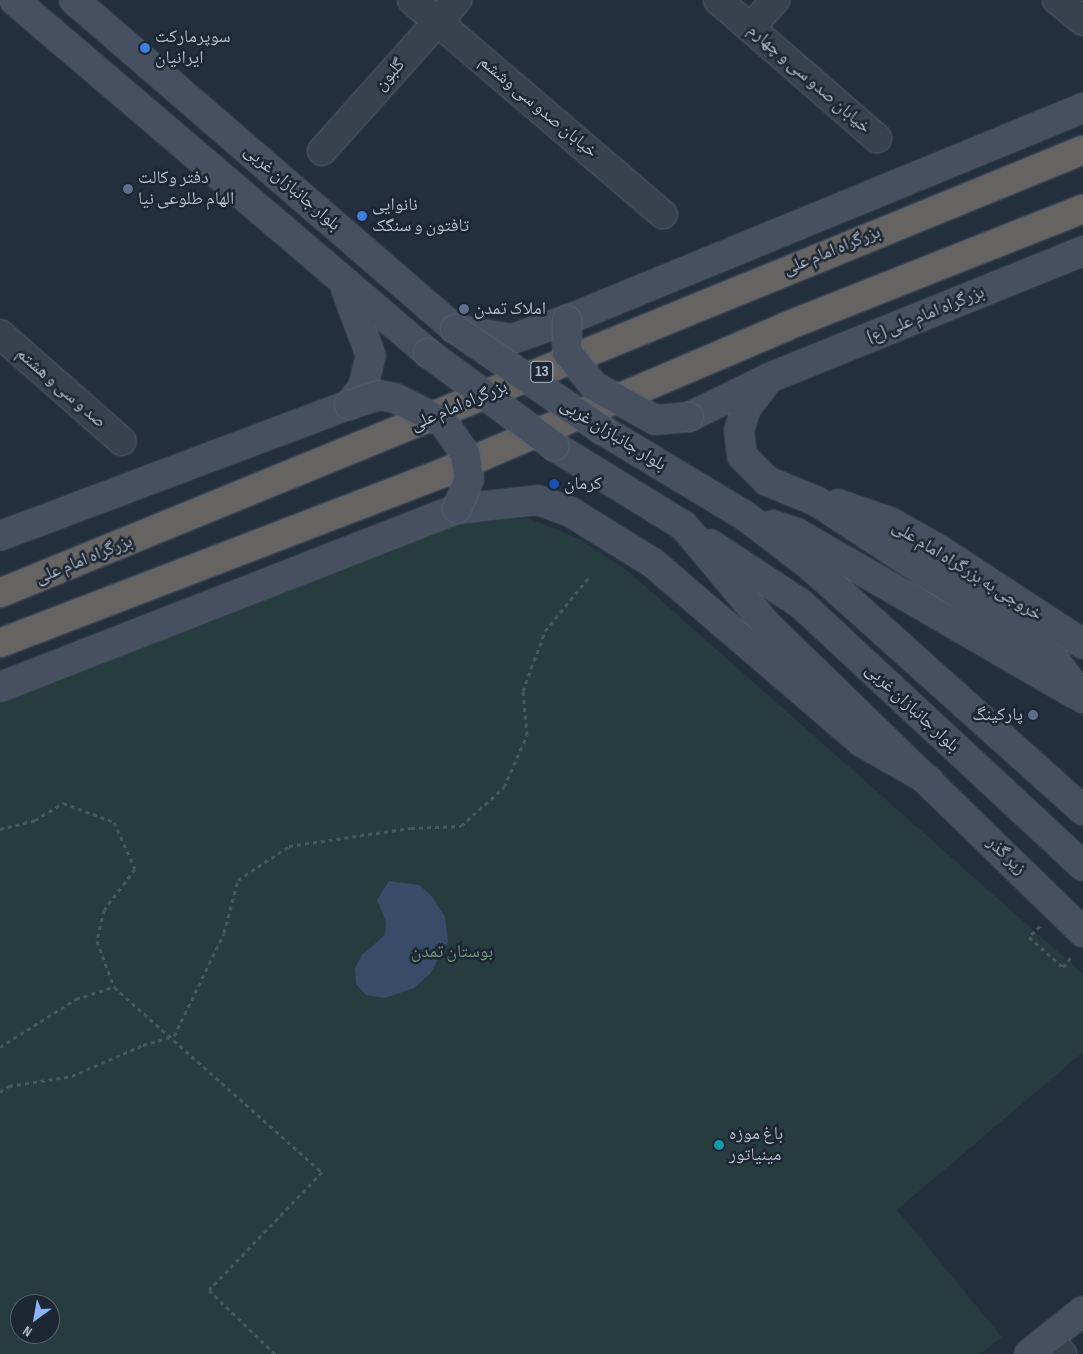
<!DOCTYPE html>
<meta charset="utf-8">
<style>
body{margin:0}
#map{position:relative;width:1083px;height:1354px;overflow:hidden;background:#242f3e;font-family:"Sofia Sans Condensed","Noto Naskh Arabic",sans-serif}
div>[style]{position:absolute}
[style*='--x']{left:calc(var(--x)*1px);top:calc(var(--y)*1px);width:calc(var(--w)*1px);rotate:calc(var(--a)*1deg)}
.green>*{inset:0;background:#263c3f}
.water>*{inset:0;background:#394c67}
.path>*{height:3px;margin-top:-1.5px;transform-origin:0;background:repeating-linear-gradient(90deg,#44595c 0 4px,transparent 0 8px)}
.roads{filter:drop-shadow(0 0 1px #565f6c) drop-shadow(0 0 1px #565f6c)}
.minor>*{height:28px;margin:-14px;padding:0 14px;transform-origin:14px;border-radius:14px;background:#38414e}
.secondary>*{height:28px;margin:-14px;padding:0 14px;transform-origin:14px;border-radius:14px;background:#465061}
.trunk>*{height:28px;margin:-14px;padding:0 14px;transform-origin:14px;border-radius:14px;background:#656462}
.bridges{filter:drop-shadow(0 0 1px #565f6c) drop-shadow(0 0 1px #565f6c)}
.secondary-bridge>*{height:28px;margin:-14px;padding:0 14px;transform-origin:14px;border-radius:14px;background:#465061}
.dots>*{width:14px;height:14px;translate:-50% -50%;box-sizing:border-box;border:2px solid #1d2633;border-radius:50%}
span{translate:-50% -50%;white-space:nowrap;text-align:center;line-height:1.15;-webkit-text-stroke:5px #1d2633;paint-order:stroke}
.shield-label span{padding:1px 4px;background:#1d2633;border:1px solid;border-radius:4px;-webkit-text-stroke-width:0}
.shield-label{font-size:16px;color:#b4bcc9;font-weight:700}
.poi-label{font-size:18px;color:#b4bcc9}
.left{translate:0 -50%;text-align:left}
.right{translate:-100% -50%;text-align:right}
.street-label{font-size:18px;color:#b4bcc9}
.park-label{font-size:18px;color:#6b9a76}
.north{position:absolute;left:10px;top:1294px;width:50px;height:50px;box-sizing:border-box;background:#1d2633;border:1px solid #59626f;border-radius:50%;rotate:212deg;font-size:14px;font-weight:700;line-height:20px;text-align:center;color:#b4bcc9}
.north::after{content:'';display:block;margin:auto;width:18px;height:22px;background:#8ab4f8;clip-path:polygon(50% 0,100% 100%,50% 72%,0 100%)}
</style>
<div id="map">
<div class="green">
<div style="clip-path:polygon(evenodd,528px 518px,577px 538px,629px 572px,1083px 974px,1083px 1052px,897px 1210px,1002px 1337px,980px 1354px,0 1354px,0 698px,455px 524px,528px 518px,20px 1304px,50px 1304px,50px 1334px,20px 1334px,20px 1304px)"></div>
</div>
<div class="water">
<div style="clip-path:polygon(389px 881px,419px 885px,431px 895px,445px 917px,448px 942px,430px 974px,414px 988px,385px 998px,366px 995px,356px 984px,355px 968px,362px 955px,385px 935px,386px 922px,377px 900px)"></div>
</div>
<div class="path">
<div style="--x:0;--y:829;--w:36;--a:-14"></div>
<div style="--x:35;--y:820;--w:33;--a:-31"></div>
<div style="--x:63;--y:803;--w:54;--a:20.4"></div>
<div style="--x:114;--y:822;--w:51;--a:65.9"></div>
<div style="--x:135;--y:869;--w:51;--a:127.1"></div>
<div style="--x:104;--y:910;--w:32;--a:103"></div>
<div style="--x:97;--y:941;--w:49;--a:69.7"></div>
<div style="--x:114;--y:987;--w:278;--a:41.7"></div>
<div style="--x:322;--y:1172;--w:163;--a:133.8"></div>
<div style="--x:209;--y:1290;--w:92;--a:44.1"></div>
<div style="--x:1040;--y:926;--w:16;--a:135"></div>
<div style="--x:1029;--y:937;--w:45;--a:41.4"></div>
<div style="--x:1063;--y:967;--w:14;--a:-51"></div>
<div style="--x:0;--y:1047;--w:90;--a:-32.3"></div>
<div style="--x:76;--y:999;--w:40;--a:-18"></div>
<div style="--x:0;--y:1092;--w:11;--a:-34"></div>
<div style="--x:9;--y:1086;--w:64;--a:-9"></div>
<div style="--x:72;--y:1076;--w:77;--a:-23.6"></div>
<div style="--x:143;--y:1045;--w:32;--a:-16"></div>
<div style="--x:174;--y:1036;--w:114;--a:-64.1"></div>
<div style="--x:224;--y:933;--w:55;--a:-75.2"></div>
<div style="--x:238;--y:880;--w:61;--a:-33.7"></div>
<div style="--x:289;--y:846;--w:123;--a:-8.4"></div>
<div style="--x:411;--y:828;--w:50;--a:-2.3"></div>
<div style="--x:461;--y:826;--w:58;--a:-42.2"></div>
<div style="--x:504;--y:787;--w:57;--a:-66.1"></div>
<div style="--x:527;--y:735;--w:44;--a:-95.2"></div>
<div style="--x:523;--y:691;--w:64;--a:-69.9"></div>
<div style="--x:545;--y:631;--w:70;--a:-50.8"></div>
</div>
<div class="roads">
<div class="minor">
<div style="--x:412;--y:0;--w:330;--a:40.5"></div>
<div style="--x:718;--y:0;--w:211;--a:41"></div>
<div style="--x:1057;--y:0;--w:33;--a:39"></div>
<div style="--x:750;--y:28;--w:38;--a:-48"></div>
<div style="--x:322;--y:151;--w:203;--a:-48.2"></div>
<div style="--x:0;--y:334;--w:162;--a:41.3"></div>
<div style="--x:1049;--y:1338;--w:21;--a:51"></div>
</div>
<div class="secondary">
<div style="--x:14;--y:0;--w:544;--a:40.45"></div>
<div style="--x:74;--y:0;--w:503;--a:40.81"></div>
<div style="--x:455;--y:329;--w:58;--a:10"></div>
<div style="--x:512;--y:339;--w:58;--a:-19.1"></div>
<div style="--x:567;--y:320;--w:558;--a:-22.34"></div>
<div style="--x:769;--y:378;--w:38;--a:127"></div>
<div style="--x:746;--y:408;--w:24;--a:107"></div>
<div style="--x:739;--y:431;--w:25;--a:83"></div>
<div style="--x:742;--y:456;--w:35;--a:45"></div>
<div style="--x:767;--y:481;--w:53;--a:22.2"></div>
<div style="--x:816;--y:501;--w:227;--a:33.1"></div>
<div style="--x:1006;--y:625;--w:59;--a:35.3"></div>
<div style="--x:1054;--y:659;--w:49;--a:53.4"></div>
<div style="--x:689;--y:417;--w:89;--a:-26"></div>
<div style="--x:769;--y:378;--w:339;--a:-22"></div>
<div style="--x:601;--y:429;--w:168;--a:31.1"></div>
<div style="--x:745;--y:516;--w:86;--a:37.4"></div>
<div style="--x:813;--y:568;--w:363;--a:41.9"></div>
<div style="--x:554;--y:446;--w:153;--a:31.6"></div>
<div style="--x:684;--y:526;--w:128;--a:50.1"></div>
<div style="--x:766;--y:624;--w:442;--a:44.2"></div>
<div style="--x:838;--y:504;--w:55;--a:19.1"></div>
<div style="--x:890;--y:522;--w:55;--a:29.4"></div>
<div style="--x:938;--y:549;--w:173;--a:33.2"></div>
<div style="--x:773;--y:525;--w:25;--a:18"></div>
<div style="--x:797;--y:533;--w:321;--a:30.1"></div>
<div style="--x:0;--y:536;--w:373;--a:-20.6"></div>
<div style="--x:349;--y:405;--w:23;--a:-52"></div>
<div style="--x:363;--y:387;--w:32;--a:-76"></div>
<div style="--x:371;--y:356;--w:72;--a:-110.5"></div>
<div style="--x:710;--y:544;--w:109;--a:33.4"></div>
<div style="--x:801;--y:604;--w:385;--a:42.9"></div>
<div style="--x:0;--y:687;--w:490;--a:-21.3"></div>
<div style="--x:457;--y:509;--w:81;--a:-6.3"></div>
<div style="--x:538;--y:500;--w:33;--a:20"></div>
<div style="--x:569;--y:511;--w:99;--a:31.8"></div>
<div style="--x:653;--y:563;--w:275;--a:40.6"></div>
<div style="--x:862;--y:742;--w:76;--a:29.9"></div>
<div style="--x:1029;--y:1354;--w:69;--a:-38.5"></div>
</div>
<div class="trunk">
<div style="--x:0;--y:593;--w:1170;--a:-22.25"></div>
<div style="--x:0;--y:643;--w:474;--a:-21"></div>
<div style="--x:443;--y:473;--w:374;--a:-23.1"></div>
<div style="--x:787;--y:326;--w:318;--a:-21.6"></div>
</div>
</div>
<div class="bridges">
<div class="secondary-bridge">
<div style="--x:567;--y:320;--w:32;--a:90"></div>
<div style="--x:567;--y:352;--w:43;--a:51.5"></div>
<div style="--x:594;--y:386;--w:70;--a:29.1"></div>
<div style="--x:655;--y:420;--w:34;--a:-5"></div>
<div style="--x:455;--y:329;--w:177;--a:34.4"></div>
<div style="--x:428;--y:353;--w:157;--a:36.4"></div>
<div style="--x:349;--y:405;--w:32;--a:-18"></div>
<div style="--x:379;--y:395;--w:16;--a:11"></div>
<div style="--x:395;--y:398;--w:54;--a:26.6"></div>
<div style="--x:443;--y:422;--w:38;--a:55"></div>
<div style="--x:465;--y:453;--w:26;--a:81"></div>
<div style="--x:469;--y:479;--w:32;--a:112"></div>
</div>
</div>
<div class="dots">
<div style="left:145px;top:48px;background:#3f7fe0"></div>
<div style="left:128px;top:189px;background:#5c6f8a"></div>
<div style="left:362px;top:216px;background:#3f7fe0"></div>
<div style="left:464px;top:309px;background:#5c6f8a"></div>
<div style="left:554px;top:484px;background:#1a4fb4"></div>
<div style="left:1033px;top:715px;background:#5c6f8a"></div>
<div style="left:719px;top:1145px;background:#0f9aa8"></div>
</div>
<div class="shield-label">
<span style="left:542px;top:372px">13</span>
</div>
<div class="poi-label">
<span class="left" style="left:155px;top:48px">سوپرمارکت<br>ایرانیان</span>
<span class="left" style="left:138px;top:189px">دفتر وکالت<br>الهام طلوعی نیا</span>
<span class="left" style="left:372px;top:216px">نانوایی<br>تافتون و سنگک</span>
<span class="left" style="left:474px;top:309px">املاک تمدن</span>
<span class="left" style="left:564px;top:484px">کرمان</span>
<span class="right" style="left:1023px;top:715px">پارکینگ</span>
<span class="left" style="left:729px;top:1145px">باغ موزه<br>مینیاتور</span>
</div>
<div class="street-label">
<span style="left:390px;top:75px;rotate:-48deg">گلبون</span>
<span style="left:809px;top:79px;rotate:41deg">خیابان صدو سی و چهارم</span>
<span style="left:538px;top:107px;rotate:40deg">خیابان صدو سی وششم</span>
<span style="left:292px;top:188px;rotate:41deg">بلوار جانبازان غربی</span>
<span style="left:832px;top:251px;rotate:-22deg">بزرگراه امام علی</span>
<span style="left:926px;top:315px;rotate:-22deg">بزرگراه امام علی (ع)</span>
<span style="left:61px;top:388px;rotate:41deg">صد و سی و هشتم</span>
<span style="left:459px;top:406px;rotate:-23deg">بزرگراه امام علی</span>
<span style="left:613px;top:435px;rotate:32deg">بلوار جانبازان غربی</span>
<span style="left:84px;top:560px;rotate:-22deg">بزرگراه امام علی</span>
<span style="left:967px;top:571px;rotate:32deg">خروجی به بزرگراه امام علی</span>
<span style="left:912px;top:708px;rotate:43deg">بلوار جانبازان غربی</span>
<span style="left:1006px;top:856px;rotate:44deg">زیر گذر</span>
</div>
<div class="park-label">
<span style="left:452px;top:952px">بوستان تمدن</span>
</div>
<div class="north">N</div>
</div>
